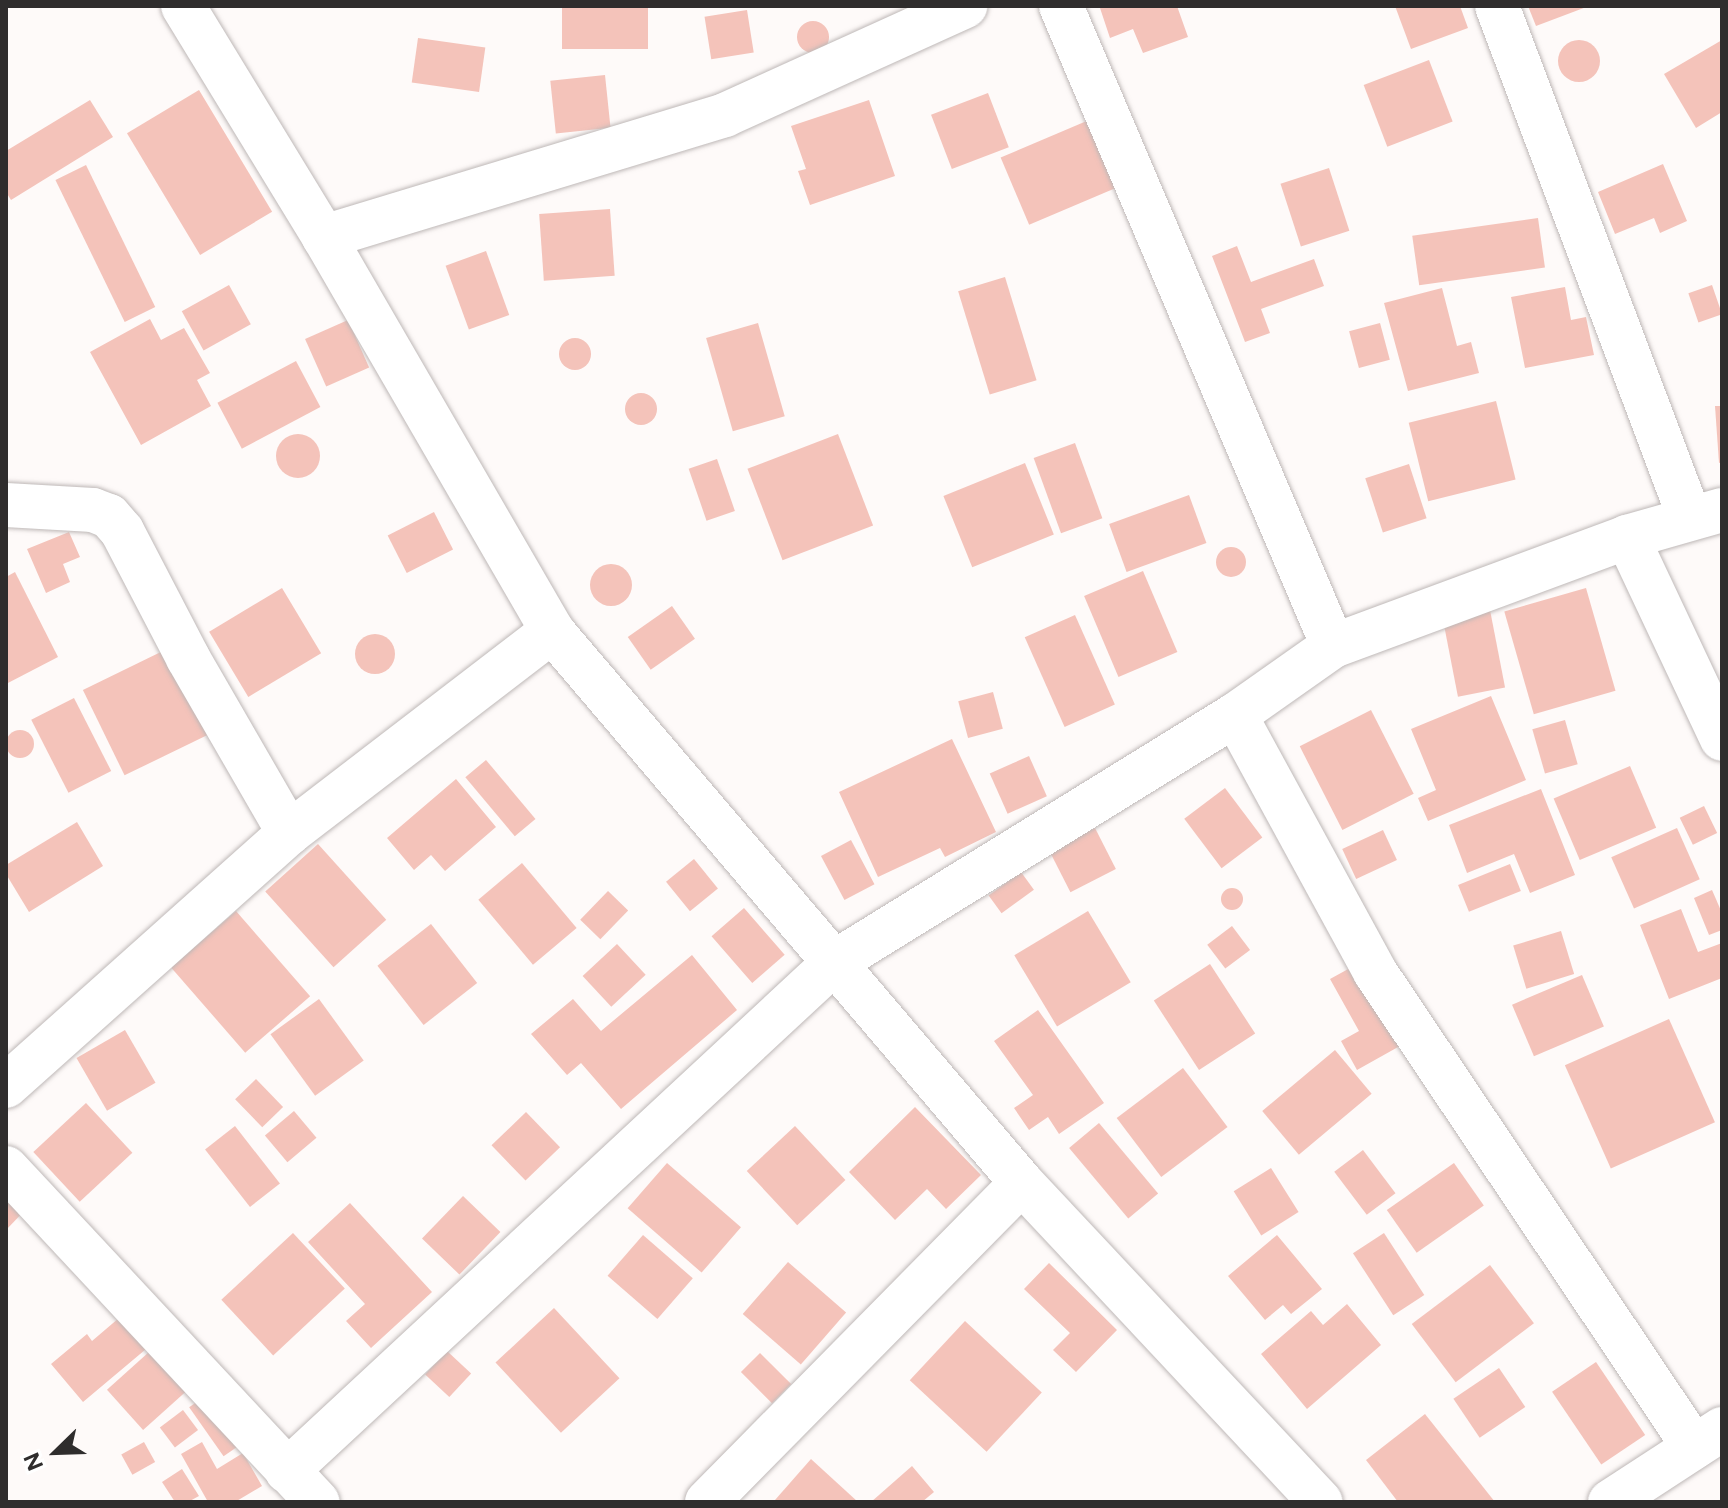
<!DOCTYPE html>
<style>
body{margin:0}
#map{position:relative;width:1728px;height:1508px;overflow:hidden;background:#fefaf9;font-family:Figtree,sans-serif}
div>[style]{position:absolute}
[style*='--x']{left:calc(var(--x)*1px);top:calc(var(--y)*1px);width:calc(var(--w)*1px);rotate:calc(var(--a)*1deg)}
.building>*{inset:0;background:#f4c3ba;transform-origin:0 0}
.round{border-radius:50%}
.roads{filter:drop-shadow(0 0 2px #beb8b7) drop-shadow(0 0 2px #beb8b7)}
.minor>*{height:44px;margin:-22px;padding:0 22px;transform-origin:22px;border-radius:22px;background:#fff}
span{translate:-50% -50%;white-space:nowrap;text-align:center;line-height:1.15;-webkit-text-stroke:8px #fff;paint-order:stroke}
.frame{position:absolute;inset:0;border:8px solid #2f2d2d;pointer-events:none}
.north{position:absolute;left:16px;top:1412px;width:80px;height:80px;-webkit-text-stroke:6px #fff;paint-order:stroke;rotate:247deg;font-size:22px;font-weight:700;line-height:32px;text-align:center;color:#2f2d2d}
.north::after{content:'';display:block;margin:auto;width:28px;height:36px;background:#2f2d2d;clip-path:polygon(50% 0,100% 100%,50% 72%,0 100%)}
</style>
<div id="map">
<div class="building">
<div style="left:562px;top:6px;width:86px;height:43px"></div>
<div style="clip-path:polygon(1106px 6px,1177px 6px,1188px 37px,1143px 53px,1133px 29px,1110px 38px,1100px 8px)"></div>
<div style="clip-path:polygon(1395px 6px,1460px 6px,1468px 28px,1411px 49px)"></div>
<div style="clip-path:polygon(1528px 6px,1589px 6px,1536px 26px)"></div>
<div style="left:747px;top:10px;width:43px;height:43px;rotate:81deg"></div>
<div class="round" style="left:797px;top:21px;width:32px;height:32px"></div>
<div style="left:418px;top:38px;width:68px;height:45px;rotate:8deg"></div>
<div class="round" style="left:1558px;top:40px;width:42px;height:42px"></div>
<div style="clip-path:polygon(1722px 40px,1722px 112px,1696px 128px,1664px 74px)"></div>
<div style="left:1429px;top:60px;width:66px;height:70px;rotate:69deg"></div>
<div style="left:605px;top:75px;width:53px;height:55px;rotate:84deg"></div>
<div style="left:199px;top:90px;width:142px;height:84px;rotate:59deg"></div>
<div style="left:988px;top:93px;width:58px;height:61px;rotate:69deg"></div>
<div style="clip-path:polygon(90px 100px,113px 137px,11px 200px,6px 192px,6px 151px)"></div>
<div style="clip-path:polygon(869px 100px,895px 176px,810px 205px,798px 171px,806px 169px,791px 126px)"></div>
<div style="left:1089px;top:120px;width:73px;height:96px;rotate:67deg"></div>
<div style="clip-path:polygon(1663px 164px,1687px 221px,1660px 233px,1654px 218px,1615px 234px,1598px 192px)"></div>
<div style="left:86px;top:165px;width:158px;height:34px;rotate:64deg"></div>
<div style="left:1329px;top:168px;width:66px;height:51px;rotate:72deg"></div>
<div style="left:610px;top:209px;width:67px;height:71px;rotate:86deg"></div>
<div style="left:1538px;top:218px;width:50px;height:127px;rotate:82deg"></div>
<div style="clip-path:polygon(1237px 246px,1251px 282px,1314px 259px,1324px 286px,1261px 309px,1270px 333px,1245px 342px,1212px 256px)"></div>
<div style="left:486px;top:251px;width:68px;height:43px;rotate:70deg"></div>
<div style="left:1005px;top:277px;width:108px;height:49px;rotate:73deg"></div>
<div style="left:229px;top:285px;width:45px;height:54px;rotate:61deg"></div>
<div style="left:1712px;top:285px;width:31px;height:25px;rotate:71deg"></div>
<div style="clip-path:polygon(1565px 287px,1571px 320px,1586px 317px,1594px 355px,1525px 368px,1511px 297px)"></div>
<div style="clip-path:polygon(1442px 288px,1457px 346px,1471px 342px,1479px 373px,1408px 391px,1384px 303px)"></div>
<div style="clip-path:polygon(150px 319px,161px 340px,184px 328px,210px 373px,197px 380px,211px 406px,141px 445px,90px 352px)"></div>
<div style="left:348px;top:320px;width:52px;height:47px;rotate:66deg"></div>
<div style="left:758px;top:323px;width:97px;height:54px;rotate:74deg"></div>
<div style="left:1380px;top:323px;width:38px;height:32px;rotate:75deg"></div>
<div class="round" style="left:559px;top:338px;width:32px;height:32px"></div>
<div style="left:296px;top:361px;width:52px;height:89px;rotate:62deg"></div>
<div class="round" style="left:625px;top:393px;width:32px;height:32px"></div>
<div style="left:1496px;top:401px;width:81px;height:90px;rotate:76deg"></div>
<div style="clip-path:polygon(1715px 406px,1722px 406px,1722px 462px,1719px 463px)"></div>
<div style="left:838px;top:434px;width:98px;height:97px;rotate:69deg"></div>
<div class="round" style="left:276px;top:434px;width:44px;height:44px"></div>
<div style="left:1075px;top:443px;width:80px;height:44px;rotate:70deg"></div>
<div style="left:717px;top:459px;width:55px;height:30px;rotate:71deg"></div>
<div style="left:1025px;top:463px;width:77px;height:88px;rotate:68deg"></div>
<div style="left:1409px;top:464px;width:57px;height:46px;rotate:72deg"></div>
<div style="left:1189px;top:495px;width:51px;height:85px;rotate:70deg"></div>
<div style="left:434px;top:512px;width:42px;height:52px;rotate:63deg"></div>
<div style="clip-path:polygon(69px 532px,80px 557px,63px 564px,70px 582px,46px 593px,27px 549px)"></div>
<div class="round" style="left:1216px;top:547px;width:30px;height:30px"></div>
<div class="round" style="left:590px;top:564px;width:42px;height:42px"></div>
<div style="left:1143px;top:571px;width:88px;height:64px;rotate:67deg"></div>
<div style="clip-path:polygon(15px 572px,58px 657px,6px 684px,6px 577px)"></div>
<div style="left:282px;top:588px;width:76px;height:85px;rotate:59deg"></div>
<div style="left:1586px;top:588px;width:107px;height:85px;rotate:74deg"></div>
<div style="left:672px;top:606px;width:40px;height:54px;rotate:55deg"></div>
<div style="left:1490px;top:610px;width:79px;height:48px;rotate:79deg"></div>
<div style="left:1075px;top:615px;width:98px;height:55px;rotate:66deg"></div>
<div class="round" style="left:355px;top:634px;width:40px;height:40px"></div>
<div style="left:171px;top:647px;width:95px;height:98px;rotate:64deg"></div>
<div style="left:993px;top:692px;width:38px;height:36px;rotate:75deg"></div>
<div style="clip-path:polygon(1491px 696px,1526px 780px,1428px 821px,1418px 798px,1436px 790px,1411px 729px)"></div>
<div style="left:74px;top:698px;width:82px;height:48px;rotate:63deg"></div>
<div style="left:1371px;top:710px;width:94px;height:80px;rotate:63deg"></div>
<div style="left:1565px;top:720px;width:46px;height:34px;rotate:74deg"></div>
<div class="round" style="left:6px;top:730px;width:28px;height:28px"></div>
<div style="clip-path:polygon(952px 739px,996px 832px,945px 857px,940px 848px,878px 877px,839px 792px)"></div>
<div style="left:1029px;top:756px;width:44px;height:43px;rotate:66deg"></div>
<div style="left:486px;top:760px;width:77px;height:27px;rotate:50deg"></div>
<div style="left:1630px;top:766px;width:67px;height:83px;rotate:67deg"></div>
<div style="clip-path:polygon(456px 779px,496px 827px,445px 871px,431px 855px,414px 870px,387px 838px)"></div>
<div style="left:1225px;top:788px;width:62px;height:51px;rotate:53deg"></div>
<div style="clip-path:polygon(1541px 789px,1575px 875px,1530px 893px,1514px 854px,1467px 873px,1449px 825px)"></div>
<div style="left:1704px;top:806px;width:30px;height:27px;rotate:64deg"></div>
<div style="clip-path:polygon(77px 822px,103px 866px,29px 912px,6px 874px,6px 865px)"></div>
<div style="left:1095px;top:828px;width:46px;height:51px;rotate:63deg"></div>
<div style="left:1677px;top:828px;width:56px;height:72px;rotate:66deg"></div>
<div style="left:1383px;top:830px;width:33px;height:45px;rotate:65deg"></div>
<div style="left:851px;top:840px;width:50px;height:34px;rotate:62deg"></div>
<div style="left:318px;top:844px;width:102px;height:71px;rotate:48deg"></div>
<div style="left:694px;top:859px;width:38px;height:36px;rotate:51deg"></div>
<div style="left:522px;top:863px;width:85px;height:57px;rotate:50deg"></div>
<div style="left:1510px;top:864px;width:29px;height:56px;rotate:68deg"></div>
<div style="left:1021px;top:872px;width:22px;height:40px;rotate:54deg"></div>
<div class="round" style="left:1221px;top:888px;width:22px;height:22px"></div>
<div style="clip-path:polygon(1712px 890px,1722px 913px,1722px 930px,1709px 935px,1694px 898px)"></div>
<div style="left:608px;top:891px;width:28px;height:40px;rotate:44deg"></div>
<div style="left:744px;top:908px;width:62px;height:43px;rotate:49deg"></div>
<div style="clip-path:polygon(1681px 909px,1698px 952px,1722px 943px,1722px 978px,1669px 999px,1640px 925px)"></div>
<div style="left:236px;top:911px;width:113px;height:86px;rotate:49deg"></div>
<div style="left:1088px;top:911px;width:83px;height:86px;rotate:59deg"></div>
<div style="left:431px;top:924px;width:75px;height:68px;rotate:52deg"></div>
<div style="left:1232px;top:926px;width:30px;height:31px;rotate:53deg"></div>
<div style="left:1561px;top:931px;width:45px;height:50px;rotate:73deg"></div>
<div style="left:617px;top:944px;width:42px;height:47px;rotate:47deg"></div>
<div style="clip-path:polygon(692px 955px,737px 1010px,621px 1109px,581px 1063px,567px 1075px,531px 1034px,573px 999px,601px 1031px)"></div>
<div style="clip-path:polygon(1361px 962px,1407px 1042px,1357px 1070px,1341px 1041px,1359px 1031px,1330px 979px)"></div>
<div style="left:1210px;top:964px;width:83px;height:67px;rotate:57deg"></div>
<div style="left:1582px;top:975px;width:56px;height:76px;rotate:67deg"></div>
<div style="left:319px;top:999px;width:76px;height:60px;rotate:54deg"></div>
<div style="clip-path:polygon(1038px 1010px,1104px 1103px,1059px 1134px,1048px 1117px,1029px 1130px,1014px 1108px,1033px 1095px,994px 1041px)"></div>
<div style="left:1669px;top:1019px;width:113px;height:114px;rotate:66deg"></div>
<div style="left:125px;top:1030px;width:61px;height:56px;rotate:60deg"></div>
<div style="left:1335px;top:1050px;width:57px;height:95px;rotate:50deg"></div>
<div style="left:1183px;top:1068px;width:74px;height:83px;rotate:53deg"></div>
<div style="left:256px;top:1079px;width:39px;height:29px;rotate:46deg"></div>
<div style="left:86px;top:1103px;width:68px;height:72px;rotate:47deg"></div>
<div style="clip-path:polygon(915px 1107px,981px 1175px,946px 1209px,927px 1189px,895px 1220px,849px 1172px)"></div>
<div style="left:294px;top:1111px;width:35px;height:38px;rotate:50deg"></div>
<div style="left:526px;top:1112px;width:49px;height:48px;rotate:46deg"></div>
<div style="left:1099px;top:1123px;width:92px;height:39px;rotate:50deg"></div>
<div style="left:235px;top:1126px;width:73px;height:38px;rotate:52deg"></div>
<div style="left:795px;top:1126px;width:74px;height:66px;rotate:47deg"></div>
<div style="left:1363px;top:1150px;width:54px;height:36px;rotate:53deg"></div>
<div style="left:667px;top:1163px;width:98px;height:60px;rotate:41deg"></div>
<div style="left:1454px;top:1163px;width:52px;height:82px;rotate:55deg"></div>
<div style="left:1271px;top:1168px;width:52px;height:44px;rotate:58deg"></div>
<div style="clip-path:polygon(6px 1184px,29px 1206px,6px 1230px)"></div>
<div style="left:463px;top:1196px;width:52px;height:59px;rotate:44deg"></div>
<div style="clip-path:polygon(350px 1203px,432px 1292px,371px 1348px,346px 1321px,365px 1304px,308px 1242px)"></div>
<div style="left:293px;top:1233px;width:76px;height:98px;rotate:47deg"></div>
<div style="left:1384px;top:1233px;width:74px;height:37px;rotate:57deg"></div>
<div style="left:643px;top:1235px;width:66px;height:54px;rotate:41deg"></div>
<div style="clip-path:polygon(1277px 1235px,1322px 1289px,1291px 1314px,1283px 1305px,1265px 1320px,1228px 1276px)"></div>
<div style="left:788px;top:1262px;width:77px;height:69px;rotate:41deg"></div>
<div style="clip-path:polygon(1049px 1263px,1117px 1330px,1076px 1372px,1053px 1350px,1070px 1333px,1024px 1289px)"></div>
<div style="left:1490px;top:1265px;width:73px;height:98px;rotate:53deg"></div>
<div style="clip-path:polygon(1347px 1304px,1381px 1345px,1307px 1409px,1261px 1354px,1311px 1311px,1323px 1325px)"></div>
<div style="left:554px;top:1308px;width:96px;height:80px;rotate:47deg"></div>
<div style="clip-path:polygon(126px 1312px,152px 1344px,83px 1402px,51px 1364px,87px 1334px,92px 1341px)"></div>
<div style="left:965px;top:1321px;width:105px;height:81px;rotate:43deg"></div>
<div style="left:159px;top:1343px;width:54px;height:70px;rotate:48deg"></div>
<div style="left:447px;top:1351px;width:33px;height:32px;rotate:43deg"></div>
<div style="left:760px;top:1353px;width:44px;height:27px;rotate:45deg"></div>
<div style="left:1596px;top:1362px;width:88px;height:53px;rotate:56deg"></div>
<div style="left:1499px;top:1368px;width:47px;height:55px;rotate:56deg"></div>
<div style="left:208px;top:1394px;width:60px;height:23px;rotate:55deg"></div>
<div style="left:183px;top:1410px;width:25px;height:29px;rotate:53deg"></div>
<div style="clip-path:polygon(1425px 1414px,1495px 1502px,1398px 1502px,1366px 1460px)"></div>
<div style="left:144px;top:1442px;width:23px;height:26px;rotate:61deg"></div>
<div style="clip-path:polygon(202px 1442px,217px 1469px,243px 1453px,262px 1486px,235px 1502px,208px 1502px,181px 1454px)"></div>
<div style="clip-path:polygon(811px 1459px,858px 1502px,778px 1502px,775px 1500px)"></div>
<div style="clip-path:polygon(912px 1466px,934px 1492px,922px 1502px,871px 1502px)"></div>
<div style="clip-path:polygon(182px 1469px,199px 1496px,188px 1502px,175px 1502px,162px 1482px)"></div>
</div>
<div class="roads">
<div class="minor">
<div style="--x:183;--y:6;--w:271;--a:58.6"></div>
<div style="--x:324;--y:237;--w:455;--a:59.9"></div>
<div style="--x:552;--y:631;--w:725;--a:49.59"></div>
<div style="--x:1022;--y:1183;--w:437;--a:46.9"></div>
<div style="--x:1061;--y:6;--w:695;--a:66.97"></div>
<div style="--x:1497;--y:6;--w:545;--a:69.37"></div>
<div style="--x:324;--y:237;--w:419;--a:-16.9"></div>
<div style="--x:725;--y:115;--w:264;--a:-24.4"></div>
<div style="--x:6;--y:505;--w:87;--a:3.3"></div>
<div style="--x:93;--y:510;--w:17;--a:21"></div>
<div style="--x:109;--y:516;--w:20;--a:49"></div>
<div style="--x:122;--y:531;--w:143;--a:62.5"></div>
<div style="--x:188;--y:658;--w:202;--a:60"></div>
<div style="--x:1627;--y:537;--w:223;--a:64.8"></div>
<div style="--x:1235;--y:715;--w:293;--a:61.4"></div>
<div style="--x:1375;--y:972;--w:572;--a:56.12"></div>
<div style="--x:6;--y:1086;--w:380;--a:-41.8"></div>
<div style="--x:289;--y:833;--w:332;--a:-37.5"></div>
<div style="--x:6;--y:1168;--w:457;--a:47"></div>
<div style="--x:287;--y:1471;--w:748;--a:-42.89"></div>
<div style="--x:835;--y:962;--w:470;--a:-31.7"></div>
<div style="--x:1235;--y:715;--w:120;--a:-35.1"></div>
<div style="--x:1333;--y:646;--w:314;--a:-20.3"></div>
<div style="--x:1627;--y:537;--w:99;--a:-15.9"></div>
<div style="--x:707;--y:1502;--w:448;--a:-45.4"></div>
<div style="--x:1610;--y:1502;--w:134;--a:-33.1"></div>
</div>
</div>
<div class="frame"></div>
<div class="north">N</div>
</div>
